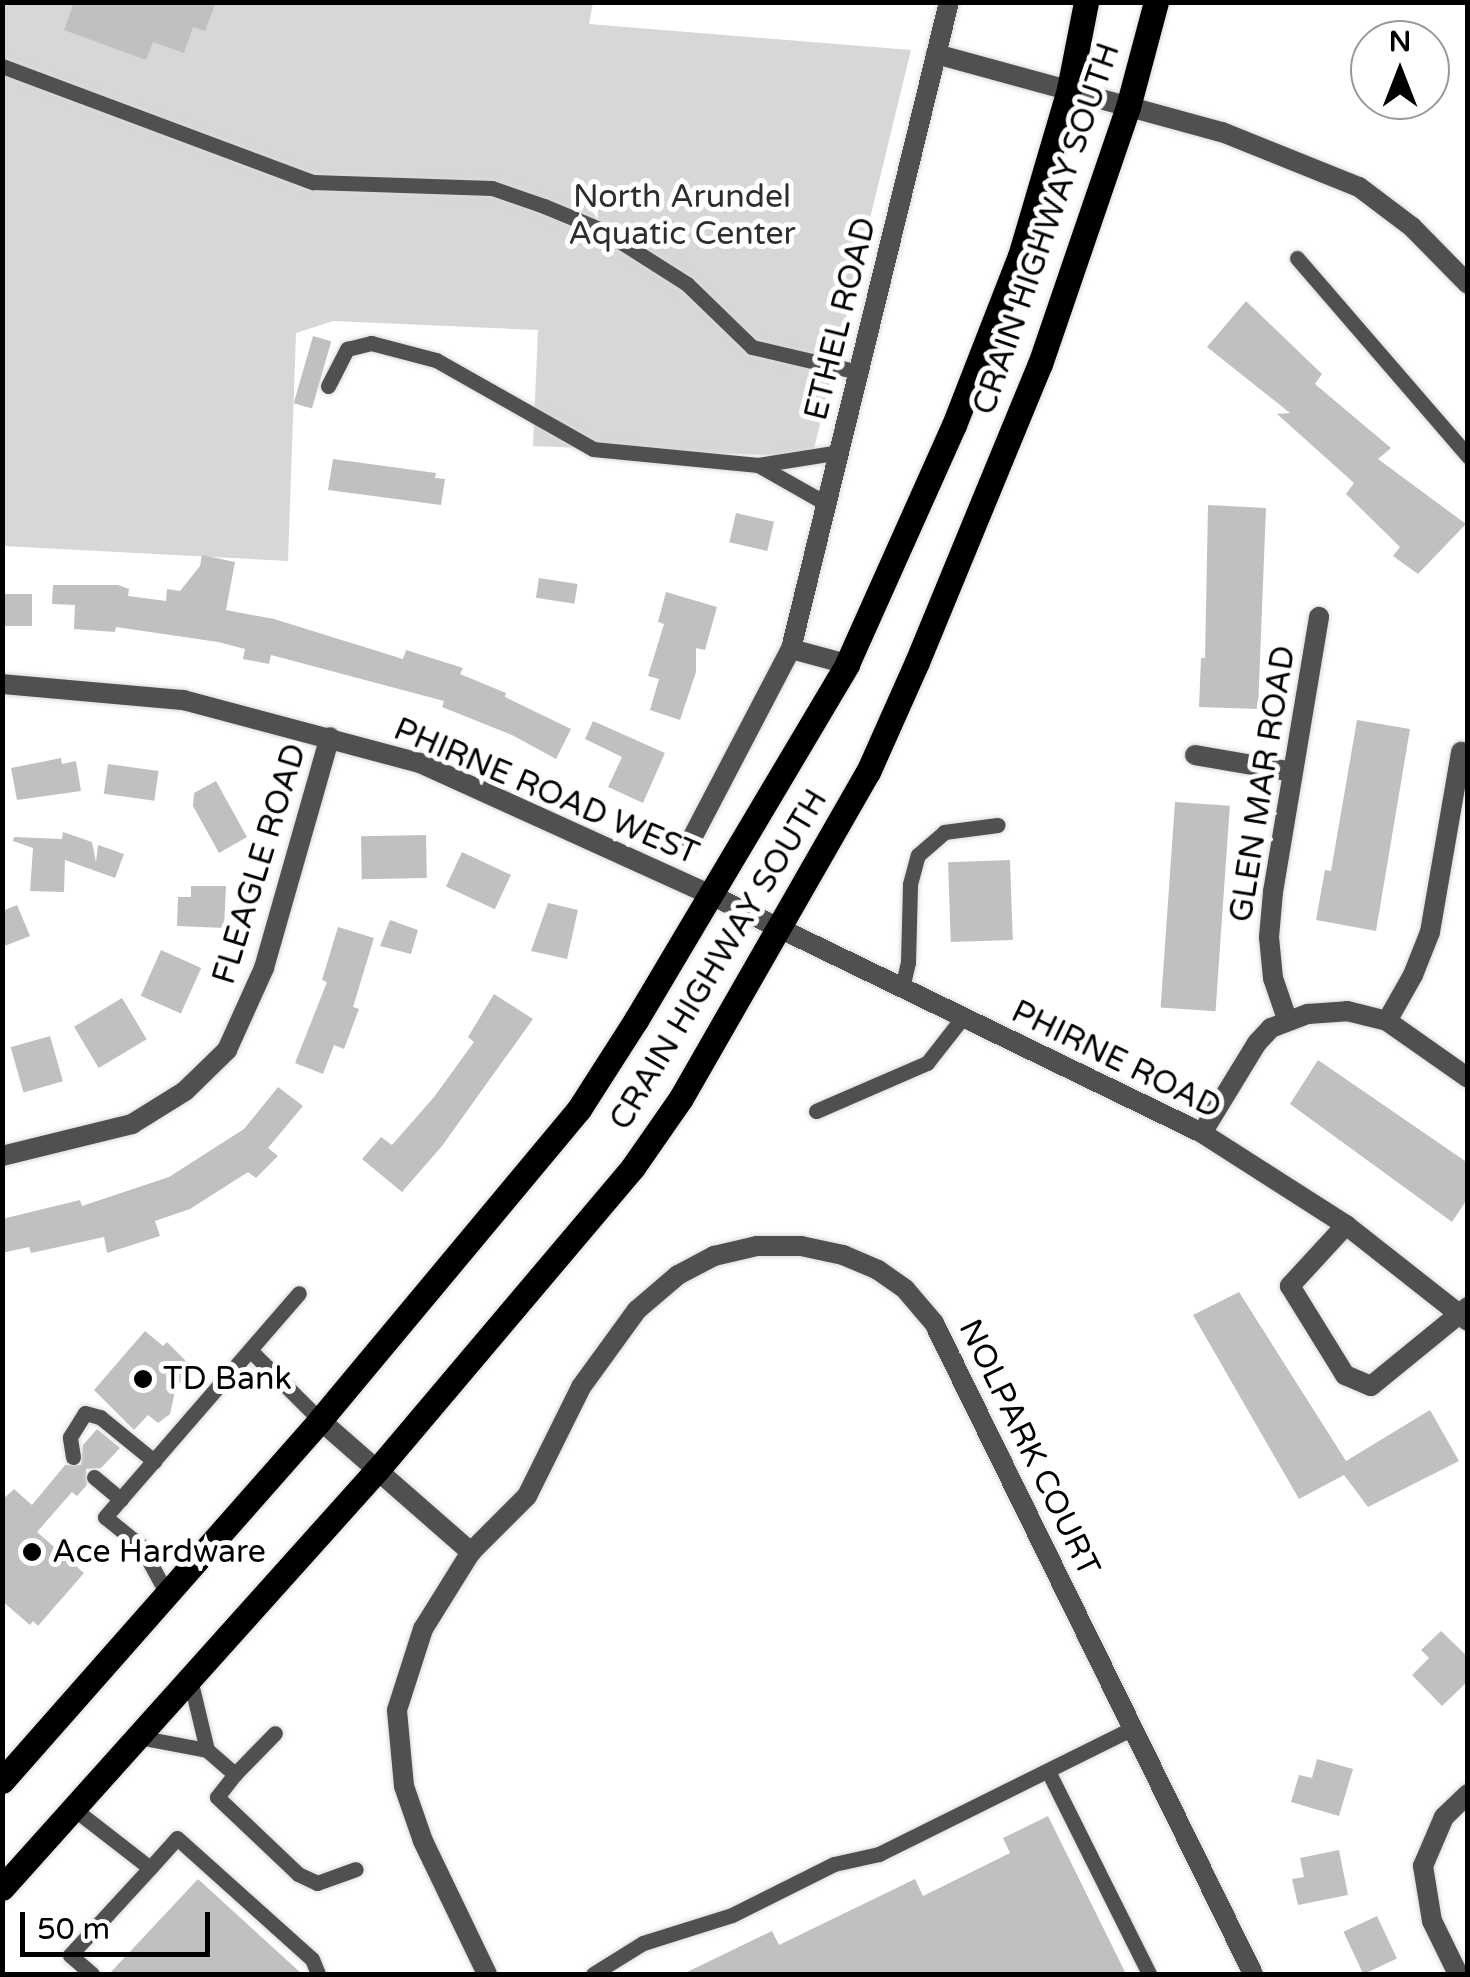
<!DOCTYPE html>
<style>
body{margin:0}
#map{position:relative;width:1470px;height:1977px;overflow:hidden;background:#fff;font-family:"Varela Round",sans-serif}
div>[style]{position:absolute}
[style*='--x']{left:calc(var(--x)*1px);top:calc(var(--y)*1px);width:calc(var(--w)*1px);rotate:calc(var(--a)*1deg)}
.green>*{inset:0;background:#d7d7d7}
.building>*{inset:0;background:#c0c0c0;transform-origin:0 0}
.roads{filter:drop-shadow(0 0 2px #dbdbdb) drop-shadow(0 0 2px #dbdbdb)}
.lane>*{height:15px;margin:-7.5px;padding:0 7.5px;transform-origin:7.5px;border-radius:7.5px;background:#505050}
.street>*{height:20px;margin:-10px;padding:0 10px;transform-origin:10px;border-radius:10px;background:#505050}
.primary>*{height:25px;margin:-12.5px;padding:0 12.5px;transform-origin:12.5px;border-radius:12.5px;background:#000}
.dots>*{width:28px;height:28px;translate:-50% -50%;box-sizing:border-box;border:5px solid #fff;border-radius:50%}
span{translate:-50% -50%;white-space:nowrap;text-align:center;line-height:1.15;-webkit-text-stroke:10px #fff;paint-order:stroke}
.park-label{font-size:32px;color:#2e2e2e}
.street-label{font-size:32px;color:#000}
.poi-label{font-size:32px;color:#000}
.left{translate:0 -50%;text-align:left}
.frame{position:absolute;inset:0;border:5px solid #000;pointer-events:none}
.north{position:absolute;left:1350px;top:20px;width:100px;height:100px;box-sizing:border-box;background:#fff;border:2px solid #999;border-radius:50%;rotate:0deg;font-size:28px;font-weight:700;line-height:40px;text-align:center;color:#000}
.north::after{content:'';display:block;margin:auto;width:35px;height:45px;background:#000;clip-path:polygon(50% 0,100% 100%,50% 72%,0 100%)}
.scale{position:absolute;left:20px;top:1912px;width:190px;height:45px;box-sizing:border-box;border:5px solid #000;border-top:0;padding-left:12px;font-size:30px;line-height:35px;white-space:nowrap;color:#000;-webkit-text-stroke:8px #fff;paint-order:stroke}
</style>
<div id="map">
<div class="green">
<div style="clip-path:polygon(2px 3px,593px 3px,589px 24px,911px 50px,812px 457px,533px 446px,538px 330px,333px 321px,296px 333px,288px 561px,3px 546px)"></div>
</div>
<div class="building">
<div style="clip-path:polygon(74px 2px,216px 2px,205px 31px,193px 27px,184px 53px,153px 42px,146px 60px,64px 30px)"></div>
<div style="clip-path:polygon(1246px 301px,1322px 374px,1315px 384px,1391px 448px,1378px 459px,1466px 524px,1418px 574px,1393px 556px,1400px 547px,1346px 494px,1354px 483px,1277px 414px,1290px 413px,1207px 347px)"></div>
<div style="left:313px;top:336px;width:19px;height:70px;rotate:16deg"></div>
<div style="clip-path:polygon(333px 459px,436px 473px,435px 478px,445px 479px,441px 505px,328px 490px)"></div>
<div style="clip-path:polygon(1208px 505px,1266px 508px,1258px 709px,1199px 707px,1201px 658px,1205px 658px)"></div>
<div style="left:736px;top:513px;width:39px;height:30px;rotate:13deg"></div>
<div style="clip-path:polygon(202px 555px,235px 562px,226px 610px,274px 619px,403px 659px,406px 650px,463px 668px,460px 674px,506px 693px,505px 697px,571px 729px,556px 759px,512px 735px,442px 707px,444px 701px,271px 655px,269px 664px,243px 659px,245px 649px,218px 642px,116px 627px,115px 632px,74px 629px,75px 605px,52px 604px,53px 585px,118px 585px,129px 589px,128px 596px,166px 601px,167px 589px,180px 591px,200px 566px)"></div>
<div style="left:539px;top:578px;width:39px;height:20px;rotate:9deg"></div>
<div style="clip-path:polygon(666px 592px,717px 607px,705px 650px,696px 648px,696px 672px,680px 720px,650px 710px,659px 679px,648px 676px,664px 624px,658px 622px)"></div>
<div style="left:2px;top:594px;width:30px;height:32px"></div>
<div style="clip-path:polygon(1357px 720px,1410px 729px,1376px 931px,1316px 920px,1325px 870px,1331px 871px)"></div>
<div style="clip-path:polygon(593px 721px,665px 753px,643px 803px,608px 787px,622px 757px,585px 739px)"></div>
<div style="clip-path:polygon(61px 758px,62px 764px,76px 761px,81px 791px,17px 800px,11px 768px)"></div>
<div style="left:108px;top:764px;width:51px;height:30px;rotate:8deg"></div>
<div style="clip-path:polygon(216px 781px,247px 837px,219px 853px,193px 806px,194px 793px)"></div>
<div style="left:1175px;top:802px;width:55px;height:206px;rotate:4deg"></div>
<div style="clip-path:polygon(63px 832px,92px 842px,96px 862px,98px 845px,124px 854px,115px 878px,65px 860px,64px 892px,30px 891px,33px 848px,13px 841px,14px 837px,62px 839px)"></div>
<div style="left:426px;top:835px;width:43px;height:65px;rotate:89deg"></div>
<div style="left:462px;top:852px;width:54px;height:38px;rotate:25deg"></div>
<div style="left:1010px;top:860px;width:80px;height:62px;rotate:88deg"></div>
<div style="clip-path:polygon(191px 886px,226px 886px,224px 928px,177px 926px,178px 897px,191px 897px)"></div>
<div style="clip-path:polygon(548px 903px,578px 910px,567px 959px,531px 951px)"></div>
<div style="clip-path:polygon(17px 905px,30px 936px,2px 947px,2px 911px)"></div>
<div style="clip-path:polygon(390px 920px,418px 930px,411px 954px,380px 946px)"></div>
<div style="clip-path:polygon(338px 927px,374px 938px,353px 1007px,359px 1009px,344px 1049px,334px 1045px,323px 1074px,295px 1063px,327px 982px,322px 980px)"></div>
<div style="left:161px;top:950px;width:44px;height:50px;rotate:24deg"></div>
<div style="clip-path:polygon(494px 994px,533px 1019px,442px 1146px,402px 1192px,362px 1159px,381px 1137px,392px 1145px,434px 1097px,474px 1042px,468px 1037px)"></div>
<div style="left:122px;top:998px;width:48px;height:56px;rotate:59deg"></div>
<div style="left:50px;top:1036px;width:47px;height:41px;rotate:74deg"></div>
<div style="clip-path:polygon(1318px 1060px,1468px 1163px,1468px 1198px,1452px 1222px,1290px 1104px)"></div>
<div style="clip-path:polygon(278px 1087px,303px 1106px,268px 1148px,278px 1156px,256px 1178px,248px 1172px,190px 1209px,155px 1221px,160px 1236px,107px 1253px,104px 1237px,31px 1253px,29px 1247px,2px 1253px,2px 1219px,80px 1200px,82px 1206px,169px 1177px,244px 1129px)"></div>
<div style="clip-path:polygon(1239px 1292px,1346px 1461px,1430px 1410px,1459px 1461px,1368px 1507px,1344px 1475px,1299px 1499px,1193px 1315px)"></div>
<div style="clip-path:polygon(145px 1331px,163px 1346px,167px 1342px,193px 1368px,176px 1387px,170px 1414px,158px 1423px,148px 1415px,134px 1430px,94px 1390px)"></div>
<div style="clip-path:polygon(97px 1429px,120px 1448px,101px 1468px,86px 1469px,87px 1485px,77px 1496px,72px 1492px,37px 1532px,84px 1573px,38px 1626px,33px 1621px,30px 1625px,2px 1601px,2px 1500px,14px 1489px,32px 1505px,65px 1465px,81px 1465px,83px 1445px)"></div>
<div style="clip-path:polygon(1441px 1631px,1468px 1657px,1468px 1681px,1442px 1706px,1412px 1675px,1429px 1658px,1421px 1650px)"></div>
<div style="clip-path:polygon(1317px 1759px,1353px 1769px,1339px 1816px,1291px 1802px,1299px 1775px,1312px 1778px)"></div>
<div style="clip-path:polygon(1048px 1816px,1126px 1974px,683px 1974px,772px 1931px,779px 1945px,915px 1879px,923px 1896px,1010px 1853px,1003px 1838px)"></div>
<div style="clip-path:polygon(1339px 1850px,1348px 1895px,1298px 1905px,1292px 1879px,1304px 1877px,1300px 1858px)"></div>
<div style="clip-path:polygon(198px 1879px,302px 1974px,109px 1974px)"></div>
<div style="left:1377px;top:1916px;width:47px;height:37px;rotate:65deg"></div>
</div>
<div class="roads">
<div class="lane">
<div style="--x:2;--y:66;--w:332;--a:20.5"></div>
<div style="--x:313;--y:182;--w:179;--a:1.9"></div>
<div style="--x:492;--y:188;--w:55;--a:19.1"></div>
<div style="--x:544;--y:206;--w:63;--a:22.5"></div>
<div style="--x:602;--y:230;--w:101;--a:32.4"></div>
<div style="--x:687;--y:284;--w:91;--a:44.1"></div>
<div style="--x:752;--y:347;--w:110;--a:13.2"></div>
<div style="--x:1297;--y:258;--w:262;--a:49.2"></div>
<div style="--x:328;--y:386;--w:42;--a:-62.8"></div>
<div style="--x:347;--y:349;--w:25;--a:-14"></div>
<div style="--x:371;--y:343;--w:67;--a:14.7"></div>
<div style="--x:436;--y:360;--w:180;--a:29.5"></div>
<div style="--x:593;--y:449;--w:166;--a:5.5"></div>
<div style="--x:758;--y:465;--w:83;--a:-9"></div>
<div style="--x:758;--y:465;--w:79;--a:29.5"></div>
<div style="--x:902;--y:988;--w:27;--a:-77"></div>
<div style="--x:908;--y:962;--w:78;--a:-88.5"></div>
<div style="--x:910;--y:884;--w:30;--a:-75"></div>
<div style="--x:918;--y:855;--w:35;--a:-41"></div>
<div style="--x:944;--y:832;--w:54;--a:-7.4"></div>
<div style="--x:816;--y:1111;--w:121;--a:-23.4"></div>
<div style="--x:927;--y:1063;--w:58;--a:-52"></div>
<div style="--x:251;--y:1351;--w:98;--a:45"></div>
<div style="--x:73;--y:1457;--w:20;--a:-99"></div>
<div style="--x:70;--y:1437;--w:28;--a:-58"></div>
<div style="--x:85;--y:1413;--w:16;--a:15"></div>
<div style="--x:100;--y:1417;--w:70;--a:39.2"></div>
<div style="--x:94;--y:1477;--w:35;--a:40"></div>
<div style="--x:167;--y:1594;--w:55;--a:-118.4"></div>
<div style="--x:141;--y:1546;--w:46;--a:-141.1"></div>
<div style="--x:105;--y:1517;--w:296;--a:-49.1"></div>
<div style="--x:190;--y:1679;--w:73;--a:76.5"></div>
<div style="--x:138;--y:1737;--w:70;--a:10.7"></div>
<div style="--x:207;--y:1750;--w:37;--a:41"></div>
<div style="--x:235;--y:1774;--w:57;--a:-45.7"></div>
<div style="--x:1048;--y:1771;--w:227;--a:63.5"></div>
<div style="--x:235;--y:1774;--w:29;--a:128"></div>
<div style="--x:217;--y:1797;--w:112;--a:43.5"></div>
<div style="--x:298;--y:1874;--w:21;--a:25"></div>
<div style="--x:317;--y:1883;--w:41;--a:-19.7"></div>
<div style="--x:74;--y:1809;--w:96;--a:37.8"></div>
<div style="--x:150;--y:1868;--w:118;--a:132.6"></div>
<div style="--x:70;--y:1955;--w:29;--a:41"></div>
<div style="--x:150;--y:1868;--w:40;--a:-48"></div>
<div style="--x:177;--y:1838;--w:181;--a:41.9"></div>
<div style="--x:312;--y:1959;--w:16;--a:68"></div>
<div style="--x:593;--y:1974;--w:59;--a:-31.8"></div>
<div style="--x:643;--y:1943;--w:93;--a:-17.5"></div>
<div style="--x:732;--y:1915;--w:114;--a:-26.6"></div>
<div style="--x:834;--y:1864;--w:46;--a:-12.5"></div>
<div style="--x:879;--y:1854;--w:281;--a:-26.4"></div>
</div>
<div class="street">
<div style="--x:936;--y:54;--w:296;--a:15.3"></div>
<div style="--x:1222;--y:132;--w:148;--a:21.9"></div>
<div style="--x:1359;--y:187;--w:66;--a:37"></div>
<div style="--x:1412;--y:227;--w:80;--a:45.5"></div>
<div style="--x:791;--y:649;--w:58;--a:15"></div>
<div style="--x:2;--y:684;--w:182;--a:5.1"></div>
<div style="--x:183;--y:700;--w:245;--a:14.9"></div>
<div style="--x:420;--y:763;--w:320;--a:24.4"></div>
<div style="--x:711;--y:895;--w:546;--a:25.86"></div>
<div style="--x:1202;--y:1133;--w:171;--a:32.6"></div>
<div style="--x:1346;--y:1225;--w:155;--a:38.2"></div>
<div style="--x:1195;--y:755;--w:99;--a:9.8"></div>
<div style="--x:691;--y:840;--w:216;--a:-62.4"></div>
<div style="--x:791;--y:649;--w:666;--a:-76.28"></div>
<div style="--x:1287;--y:1019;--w:43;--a:-108.9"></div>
<div style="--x:1273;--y:978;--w:41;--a:-95.6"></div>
<div style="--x:1269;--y:937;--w:45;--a:-84.9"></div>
<div style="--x:1273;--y:892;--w:279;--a:-80.5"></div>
<div style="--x:1387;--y:1021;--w:53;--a:-60.5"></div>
<div style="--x:1413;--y:975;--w:46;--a:-68.4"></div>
<div style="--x:1430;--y:932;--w:183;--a:-80.2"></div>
<div style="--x:1202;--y:1133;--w:105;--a:-58.6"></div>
<div style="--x:1257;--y:1043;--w:21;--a:-47"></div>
<div style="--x:1271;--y:1028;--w:40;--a:-21"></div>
<div style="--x:1308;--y:1014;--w:39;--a:-4"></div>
<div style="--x:1347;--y:1011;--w:41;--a:14"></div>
<div style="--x:1387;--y:1021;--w:99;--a:35.1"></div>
<div style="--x:2;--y:1156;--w:134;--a:-13.8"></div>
<div style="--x:132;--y:1124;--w:62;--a:-31.9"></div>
<div style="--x:185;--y:1091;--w:59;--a:-44.3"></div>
<div style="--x:227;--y:1050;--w:90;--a:-65.7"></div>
<div style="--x:264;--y:968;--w:240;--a:-74.1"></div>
<div style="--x:1346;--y:1225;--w:83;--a:132.6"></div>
<div style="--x:1290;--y:1286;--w:105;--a:58.3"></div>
<div style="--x:1345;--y:1375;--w:28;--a:23"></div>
<div style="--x:1371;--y:1386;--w:125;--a:-39.2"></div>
<div style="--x:320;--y:1420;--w:201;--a:41.2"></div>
<div style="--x:487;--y:1974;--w:148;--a:-115.7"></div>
<div style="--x:423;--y:1841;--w:58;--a:-109.1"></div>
<div style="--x:404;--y:1786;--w:76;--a:-95.3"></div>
<div style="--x:397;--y:1710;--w:85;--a:-72.2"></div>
<div style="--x:423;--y:1629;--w:91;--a:-58.1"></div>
<div style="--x:471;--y:1552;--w:79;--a:-45"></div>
<div style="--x:527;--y:1496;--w:122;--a:-63.6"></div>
<div style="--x:581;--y:1387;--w:95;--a:-54"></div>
<div style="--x:637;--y:1310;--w:54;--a:-40.5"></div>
<div style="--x:678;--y:1275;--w:41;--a:-27.8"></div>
<div style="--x:714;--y:1256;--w:44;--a:-13.1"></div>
<div style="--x:757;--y:1246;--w:44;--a:0"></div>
<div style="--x:801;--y:1246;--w:43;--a:12.1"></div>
<div style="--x:843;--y:1255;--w:38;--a:23"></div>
<div style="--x:878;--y:1270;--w:33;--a:35"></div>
<div style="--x:905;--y:1289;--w:45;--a:49.5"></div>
<div style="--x:934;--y:1323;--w:725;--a:63.89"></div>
<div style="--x:1458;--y:1974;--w:59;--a:-116.1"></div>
<div style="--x:1432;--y:1921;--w:56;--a:-99.3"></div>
<div style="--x:1423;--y:1866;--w:53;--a:-66.8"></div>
<div style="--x:1444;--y:1817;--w:33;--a:-44"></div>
</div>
<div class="primary">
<div style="--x:2;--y:1781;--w:481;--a:-48.6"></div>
<div style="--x:320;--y:1420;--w:405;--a:-50.2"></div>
<div style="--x:579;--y:1109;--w:106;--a:-57.4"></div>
<div style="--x:636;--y:1020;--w:414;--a:-59.3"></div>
<div style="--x:847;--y:664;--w:262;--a:-65.9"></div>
<div style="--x:954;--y:425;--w:181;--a:-68.7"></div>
<div style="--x:1020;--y:256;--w:174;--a:-73.6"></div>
<div style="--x:1069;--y:89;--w:89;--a:-78.9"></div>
<div style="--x:2;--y:1888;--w:563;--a:-48.1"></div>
<div style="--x:378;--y:1469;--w:395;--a:-49.8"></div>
<div style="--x:633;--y:1167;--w:84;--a:-55.2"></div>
<div style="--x:681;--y:1098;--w:376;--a:-60.2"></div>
<div style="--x:868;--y:772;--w:120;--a:-66"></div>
<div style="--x:917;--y:662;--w:322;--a:-67.6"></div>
<div style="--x:1040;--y:364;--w:272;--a:-71.1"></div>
<div style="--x:1128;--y:107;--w:109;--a:-75.1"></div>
</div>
</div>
<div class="dots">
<div style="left:143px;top:1379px;background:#000"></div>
<div style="left:32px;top:1552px;background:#000"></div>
</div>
<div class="park-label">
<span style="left:682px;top:216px">North Arundel<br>Aquatic Center</span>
</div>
<div class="street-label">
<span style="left:1047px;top:229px;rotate:-71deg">CRAIN HIGHWAY SOUTH</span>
<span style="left:841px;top:319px;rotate:-76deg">ETHEL ROAD</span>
<span style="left:1263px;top:784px;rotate:-81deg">GLEN MAR ROAD</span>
<span style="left:546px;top:792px;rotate:23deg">PHIRNE ROAD WEST</span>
<span style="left:260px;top:864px;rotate:-73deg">FLEAGLE ROAD</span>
<span style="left:719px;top:960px;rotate:-59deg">CRAIN HIGHWAY SOUTH</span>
<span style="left:1116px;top:1060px;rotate:26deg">PHIRNE ROAD</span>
<span style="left:1029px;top:1448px;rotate:64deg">NOLPARK COURT</span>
</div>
<div class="poi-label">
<span class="left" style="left:163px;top:1379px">TD Bank</span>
<span class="left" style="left:52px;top:1552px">Ace Hardware</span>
</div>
<div class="frame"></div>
<div class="north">N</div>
<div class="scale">50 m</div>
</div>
